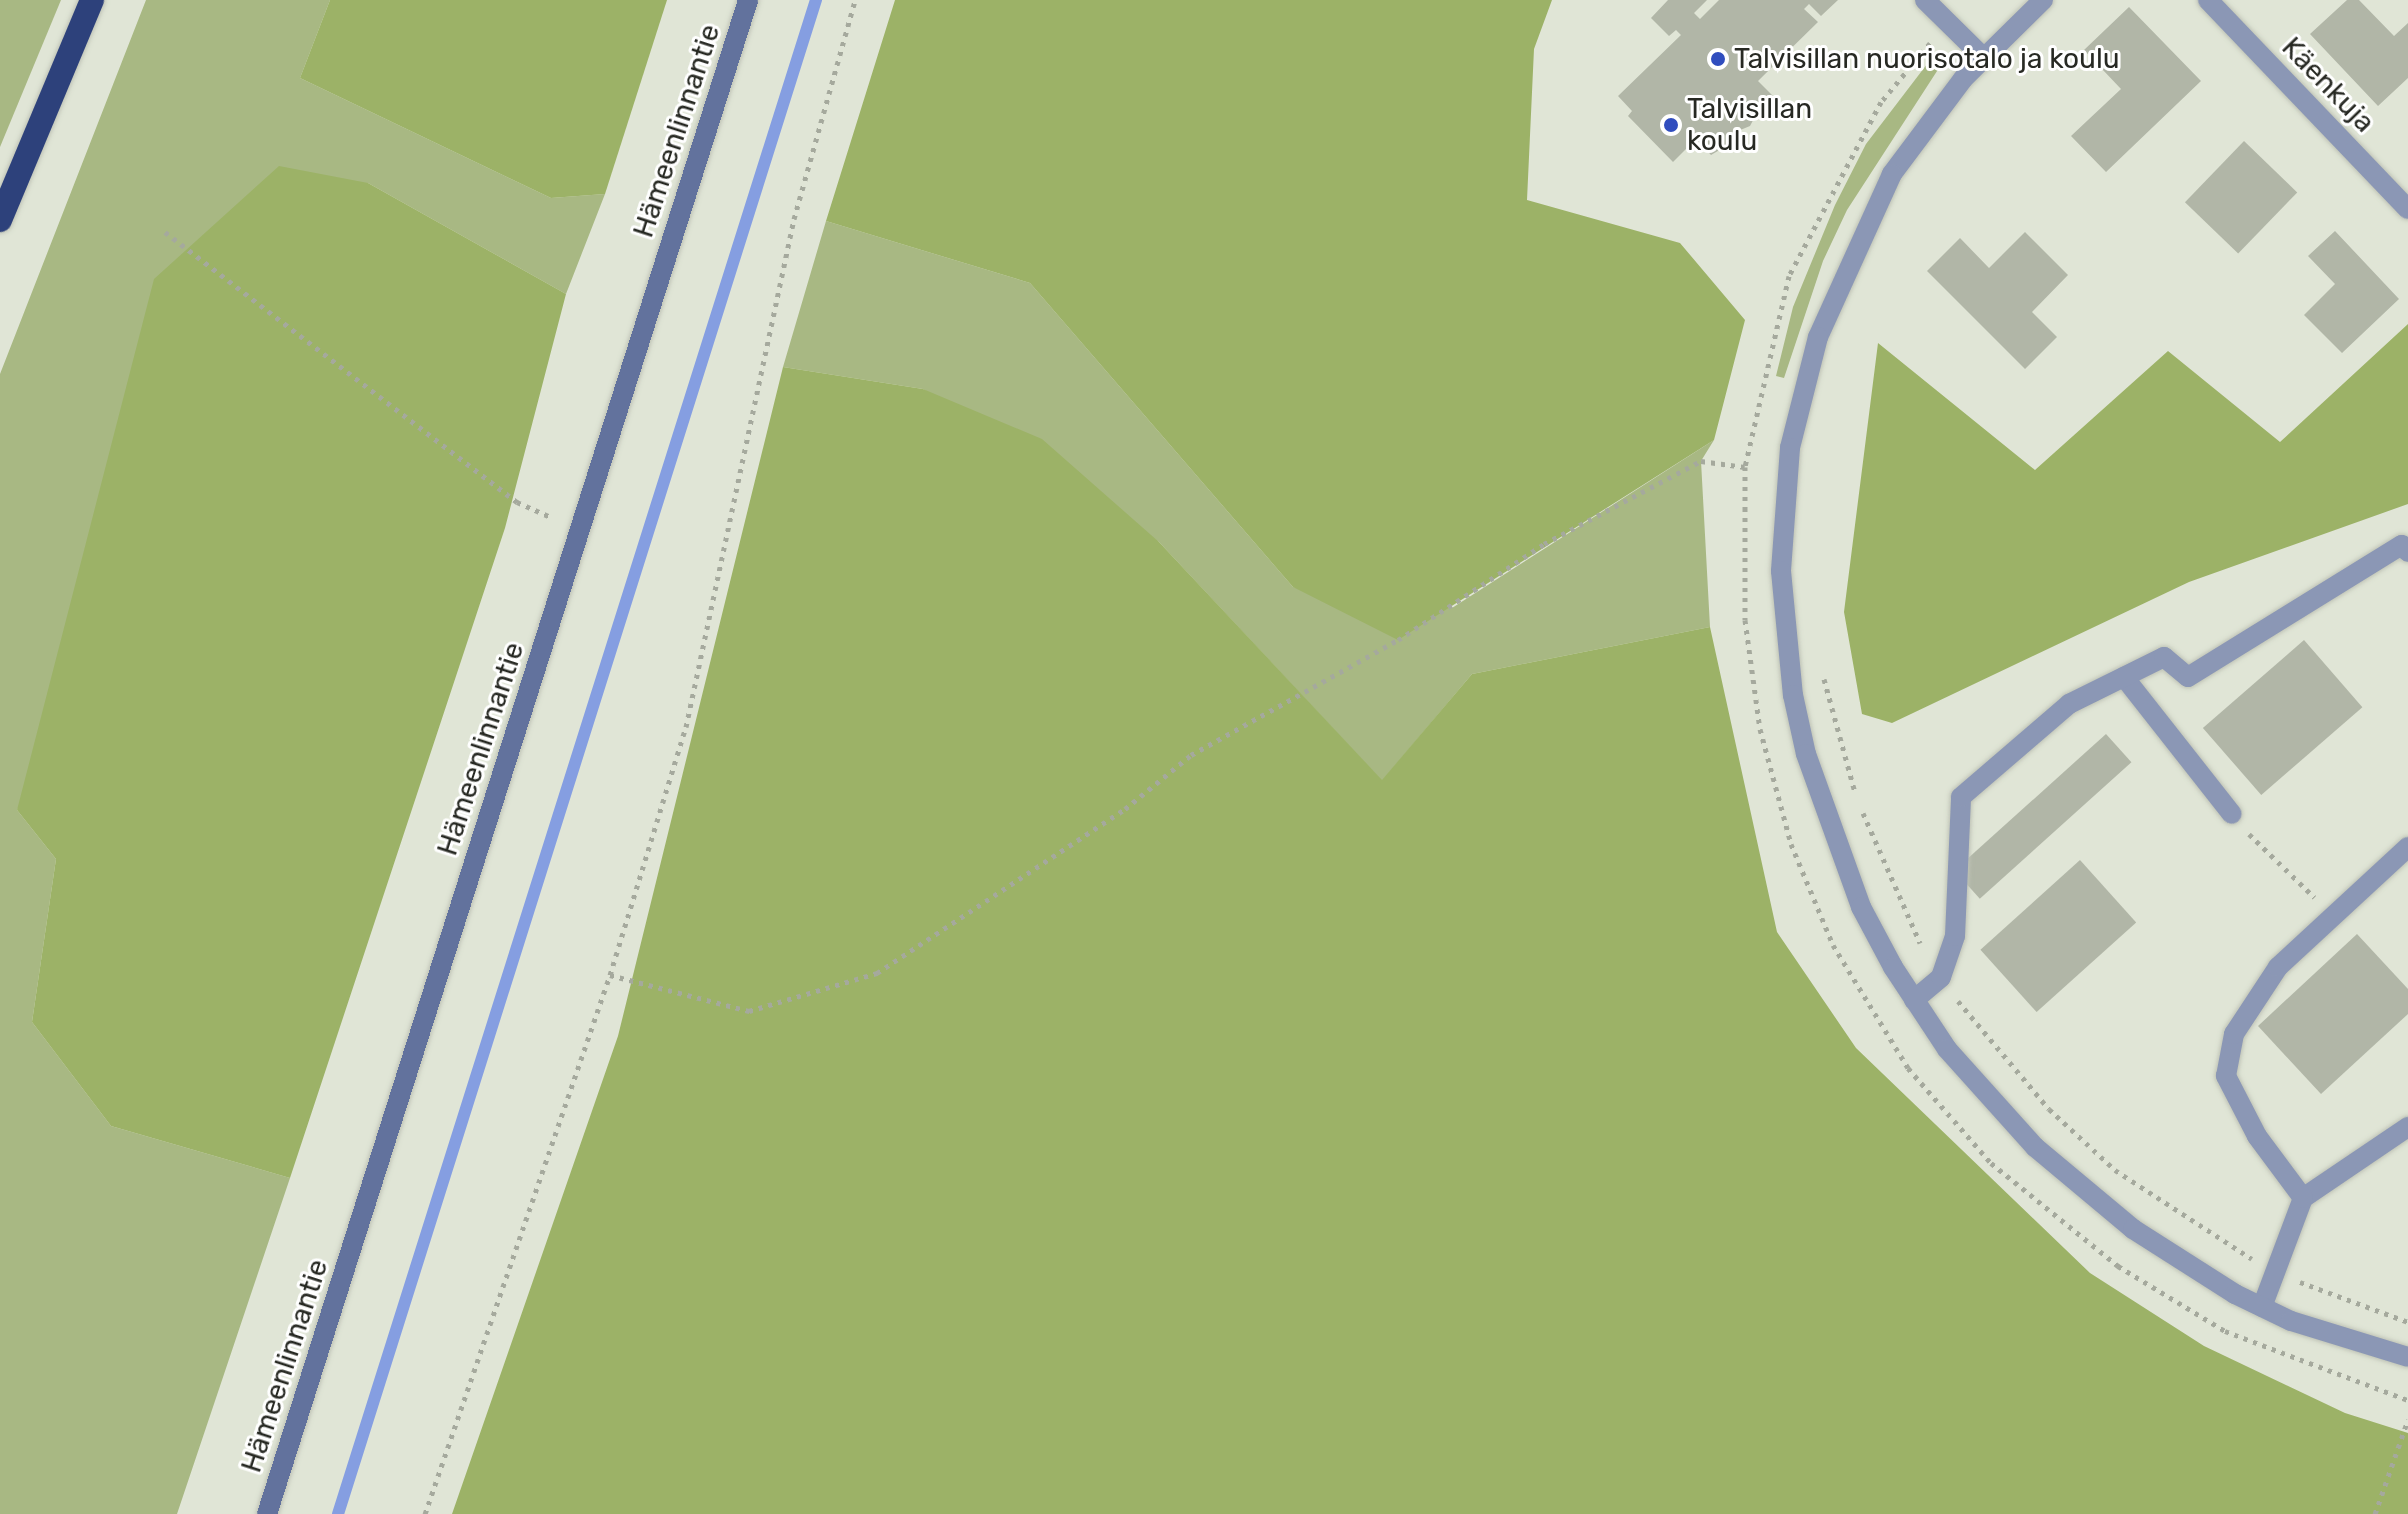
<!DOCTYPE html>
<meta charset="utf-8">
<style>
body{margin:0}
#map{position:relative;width:2408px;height:1514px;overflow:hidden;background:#e0e5d6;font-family:Rubik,sans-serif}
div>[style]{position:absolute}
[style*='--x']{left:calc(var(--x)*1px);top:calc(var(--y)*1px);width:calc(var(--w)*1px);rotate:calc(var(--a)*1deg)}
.green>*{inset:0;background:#a8b883}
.forest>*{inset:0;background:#9cb267}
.stream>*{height:12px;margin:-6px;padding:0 6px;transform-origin:6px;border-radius:6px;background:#859ee1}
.building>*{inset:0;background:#b1b6a7;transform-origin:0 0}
.path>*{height:5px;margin-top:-2.5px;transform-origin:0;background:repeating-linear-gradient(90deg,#a5a99d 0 4px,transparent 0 10px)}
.roads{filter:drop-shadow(0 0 2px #bfc3b6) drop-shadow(0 0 2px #bfc3b6)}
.lane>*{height:20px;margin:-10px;padding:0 10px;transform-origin:10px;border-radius:10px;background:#8b97b5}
.street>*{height:20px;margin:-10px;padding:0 10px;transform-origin:10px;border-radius:10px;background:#8b97b5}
.secondary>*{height:20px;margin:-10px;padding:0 10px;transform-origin:10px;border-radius:10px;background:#62729d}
.highway>*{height:24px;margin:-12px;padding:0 12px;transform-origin:12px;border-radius:12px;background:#2d417b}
.dots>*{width:22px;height:22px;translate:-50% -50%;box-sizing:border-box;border:4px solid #fff;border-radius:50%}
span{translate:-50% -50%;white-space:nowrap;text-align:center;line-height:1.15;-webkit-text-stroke:6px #fff;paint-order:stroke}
.poi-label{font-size:28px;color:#272923}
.left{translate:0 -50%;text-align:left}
.street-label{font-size:28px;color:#272923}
</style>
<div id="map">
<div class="green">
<div style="clip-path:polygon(0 0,61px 0,0 147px)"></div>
<div style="clip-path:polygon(146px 0,330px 0,300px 78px,551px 198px,605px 194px,566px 294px,368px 183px,17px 810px,56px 859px,32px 1022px,111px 1126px,290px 1178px,177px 1514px,0 1514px,0 374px)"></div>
<div style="clip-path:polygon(1937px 51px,1939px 68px,1847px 210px,1823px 261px,1784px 378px,1776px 376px,1793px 307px,1835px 205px,1866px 144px)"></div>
<div style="clip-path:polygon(826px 221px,1030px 283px,1293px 587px,1452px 608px,1714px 440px,1701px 461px,1710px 627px,1472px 674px,1382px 781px,1159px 542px,923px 389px,783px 367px)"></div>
</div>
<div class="forest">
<div style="clip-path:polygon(330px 0,667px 0,605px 194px,551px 198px,300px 78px)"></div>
<div style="clip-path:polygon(895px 0,1552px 0,1534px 49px,1527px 200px,1680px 243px,1745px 320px,1714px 440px,1398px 640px,1293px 587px,1030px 283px,826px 221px)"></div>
<div style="clip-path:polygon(279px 166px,368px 183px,566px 294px,505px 528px,290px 1178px,111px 1126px,32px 1022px,56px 859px,17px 810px,154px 279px)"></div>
<div style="clip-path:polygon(2408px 324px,2408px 504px,2189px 582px,1892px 723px,1862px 714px,1844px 612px,1878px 343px,2035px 470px,2168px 351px,2280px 442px)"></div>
<div style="clip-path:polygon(783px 367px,923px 389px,1042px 439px,1159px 542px,1382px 780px,1472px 674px,1710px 627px,1777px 932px,1856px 1048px,2090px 1273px,2204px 1346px,2345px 1413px,2408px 1433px,2408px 1514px,452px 1514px,618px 1036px)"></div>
</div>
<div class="stream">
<div style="--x:338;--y:1514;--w:1588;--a:-72.48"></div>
</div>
<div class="building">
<div style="clip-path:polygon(1668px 0,1707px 0,1694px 13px,1700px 19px,1719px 0,1838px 0,1821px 16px,1809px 4px,1804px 9px,1818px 22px,1758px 81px,1774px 97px,1771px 110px,1759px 109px,1750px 126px,1733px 133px,1733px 142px,1711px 155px,1696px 139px,1673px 162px,1628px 116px,1632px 111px,1618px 96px,1681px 35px,1676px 30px,1669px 36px,1651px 18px)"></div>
<div style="clip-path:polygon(2347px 0,2359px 0,2394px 36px,2408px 23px,2408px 78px,2378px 106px,2310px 34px)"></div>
<div style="clip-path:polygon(2129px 7px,2201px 81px,2106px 172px,2071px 136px,2121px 89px,2084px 50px)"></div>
<div style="left:2244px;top:141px;width:74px;height:85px;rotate:44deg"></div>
<div style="clip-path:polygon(2335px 231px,2399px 299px,2342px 353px,2304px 315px,2335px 284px,2308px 256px)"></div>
<div style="clip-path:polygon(2025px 232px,2068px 275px,2032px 312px,2057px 337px,2025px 369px,1927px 271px,1960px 238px,1989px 268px)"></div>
<div style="left:2304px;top:640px;width:89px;height:134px;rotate:49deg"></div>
<div style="left:2106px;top:734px;width:38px;height:204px;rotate:48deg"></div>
<div style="left:2080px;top:860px;width:84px;height:134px;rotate:48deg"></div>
<div style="clip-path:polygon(2357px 934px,2408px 989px,2408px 1014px,2321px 1094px,2258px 1026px)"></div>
</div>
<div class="path">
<div style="--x:1930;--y:43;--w:77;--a:129.7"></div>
<div style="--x:1881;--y:102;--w:197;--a:117.9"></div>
<div style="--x:1789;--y:276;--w:196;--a:103"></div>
<div style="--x:1745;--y:467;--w:153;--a:90"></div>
<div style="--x:1745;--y:620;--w:110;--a:82.2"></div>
<div style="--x:1760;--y:729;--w:119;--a:74.9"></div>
<div style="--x:1791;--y:844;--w:109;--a:67.4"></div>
<div style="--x:1833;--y:945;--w:144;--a:58.6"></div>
<div style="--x:1908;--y:1068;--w:126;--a:48.9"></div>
<div style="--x:1991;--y:1163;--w:164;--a:39"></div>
<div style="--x:2118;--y:1266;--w:125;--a:31.3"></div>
<div style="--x:2225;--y:1331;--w:196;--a:20.7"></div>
<div style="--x:165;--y:232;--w:444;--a:37.5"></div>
<div style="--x:517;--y:502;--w:39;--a:24"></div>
<div style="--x:1824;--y:679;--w:117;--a:74.7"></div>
<div style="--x:1863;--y:813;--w:142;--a:66.3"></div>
<div style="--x:2249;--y:834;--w:91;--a:44.1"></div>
<div style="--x:610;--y:975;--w:144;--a:14.5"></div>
<div style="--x:749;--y:1011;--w:134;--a:-16.5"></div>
<div style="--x:877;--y:973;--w:297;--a:-33.5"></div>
<div style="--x:1125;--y:809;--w:85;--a:-39.3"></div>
<div style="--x:1191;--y:755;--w:237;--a:-29.1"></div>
<div style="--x:1398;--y:640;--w:175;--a:-33.3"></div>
<div style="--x:1544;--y:544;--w:178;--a:-27.9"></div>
<div style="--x:1701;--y:461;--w:44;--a:7.8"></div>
<div style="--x:1958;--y:1001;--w:141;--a:49.9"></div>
<div style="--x:2049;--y:1109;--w:90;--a:42.7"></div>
<div style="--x:2115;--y:1170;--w:163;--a:33"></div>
<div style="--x:2300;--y:1282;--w:115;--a:20.3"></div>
<div style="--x:425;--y:1514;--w:570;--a:-71.06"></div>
<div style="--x:610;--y:975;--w:259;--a:-73"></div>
<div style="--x:686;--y:727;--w:519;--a:-78"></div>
<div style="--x:794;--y:219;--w:227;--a:-74.4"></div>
<div style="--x:2375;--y:1514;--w:100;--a:-70.7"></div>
</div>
<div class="roads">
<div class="lane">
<div style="--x:1925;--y:0;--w:81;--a:44.5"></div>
<div style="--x:2124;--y:677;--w:174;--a:51.8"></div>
<div style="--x:1914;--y:1000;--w:35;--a:-40"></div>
<div style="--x:1941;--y:977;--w:43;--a:-71.1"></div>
<div style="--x:1955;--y:936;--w:139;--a:-87.5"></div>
<div style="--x:1961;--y:797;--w:143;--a:-40.7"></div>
<div style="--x:2069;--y:704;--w:106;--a:-26.3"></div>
<div style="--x:2164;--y:657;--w:31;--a:40"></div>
<div style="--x:2188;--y:677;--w:251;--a:-31.7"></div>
<div style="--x:2402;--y:545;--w:9;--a:49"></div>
<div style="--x:2303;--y:1198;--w:127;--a:-34.1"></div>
<div style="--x:2262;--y:1307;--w:116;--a:-69.4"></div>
<div style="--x:2303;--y:1198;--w:77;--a:-126.6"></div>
<div style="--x:2257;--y:1136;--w:68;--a:-117.3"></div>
<div style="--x:2226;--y:1076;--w:43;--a:-79.2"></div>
<div style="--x:2234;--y:1034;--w:80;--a:-56.7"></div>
<div style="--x:2278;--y:967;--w:177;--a:-42.7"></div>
</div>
<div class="street">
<div style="--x:2043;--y:0;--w:112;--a:135.4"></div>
<div style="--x:1963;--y:79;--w:119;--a:126.8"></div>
<div style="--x:1892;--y:174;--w:179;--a:114.4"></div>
<div style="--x:1818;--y:337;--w:114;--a:104.2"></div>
<div style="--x:1790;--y:448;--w:123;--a:94.2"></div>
<div style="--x:1781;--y:571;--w:125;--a:84.5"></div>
<div style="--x:1793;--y:695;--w:60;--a:77.6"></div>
<div style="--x:1806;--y:754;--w:163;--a:70.2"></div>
<div style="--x:1861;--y:907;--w:68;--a:61.9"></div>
<div style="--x:1893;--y:967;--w:98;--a:56.6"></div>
<div style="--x:1947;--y:1049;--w:132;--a:48.1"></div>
<div style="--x:2035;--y:1147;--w:128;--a:39.9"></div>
<div style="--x:2133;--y:1229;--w:121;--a:32.5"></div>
<div style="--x:2235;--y:1294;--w:62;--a:25.7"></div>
<div style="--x:2291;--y:1321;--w:122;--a:17.1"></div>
<div style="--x:2208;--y:0;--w:289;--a:46.3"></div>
</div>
<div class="secondary">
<div style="--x:267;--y:1514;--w:1589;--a:-72.37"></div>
</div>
<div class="highway">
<div style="--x:0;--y:220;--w:238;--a:-67.3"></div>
</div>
</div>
<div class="dots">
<div style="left:1718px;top:59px;background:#304dbe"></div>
<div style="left:1671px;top:125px;background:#304dbe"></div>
</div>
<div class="poi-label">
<span class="left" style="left:1734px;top:59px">Talvisillan nuorisotalo ja koulu</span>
<span class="left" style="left:1687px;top:125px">Talvisillan<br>koulu</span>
</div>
<div class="street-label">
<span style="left:2328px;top:85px;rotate:46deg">Käenkuja</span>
<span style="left:677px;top:131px;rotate:-72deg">Hämeenlinnantie</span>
<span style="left:481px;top:749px;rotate:-72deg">Hämeenlinnantie</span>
<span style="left:285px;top:1366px;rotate:-72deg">Hämeenlinnantie</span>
</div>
</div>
